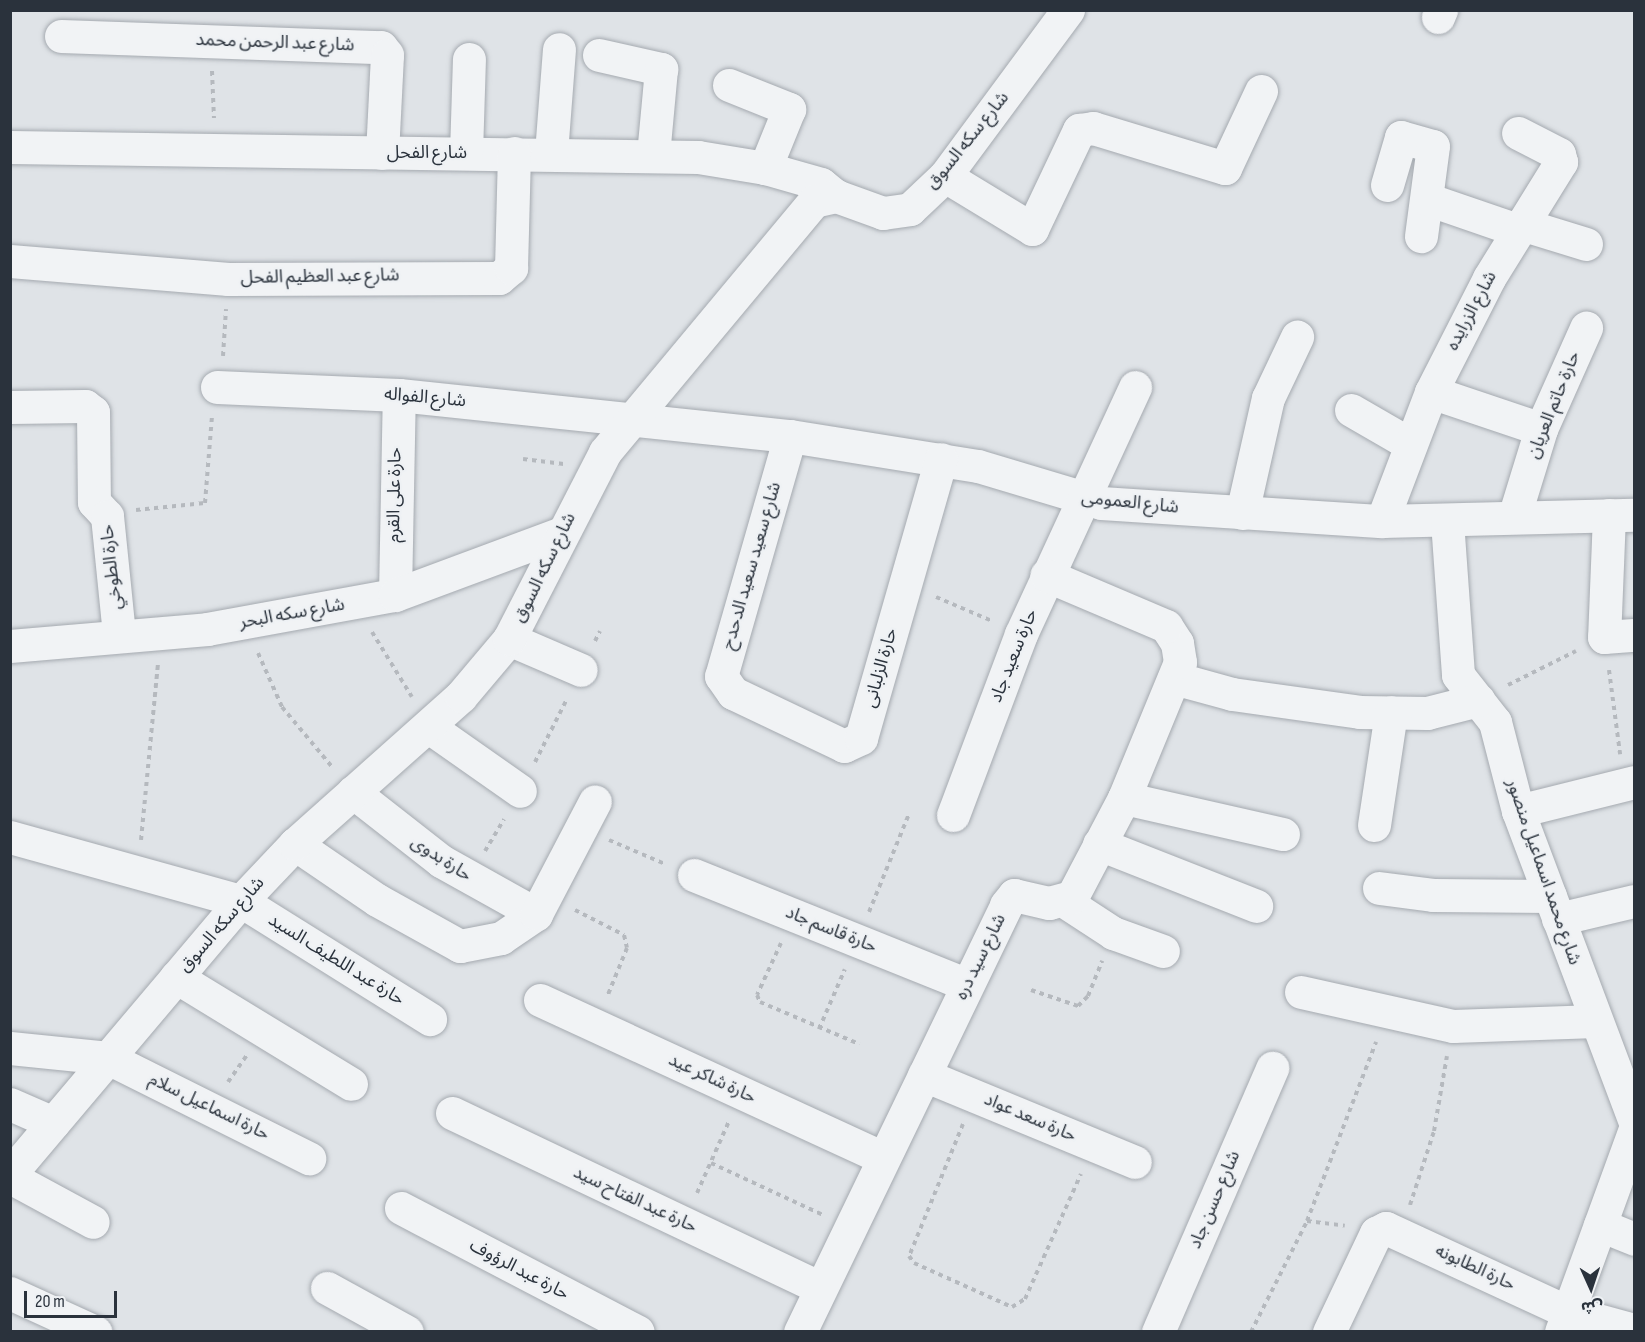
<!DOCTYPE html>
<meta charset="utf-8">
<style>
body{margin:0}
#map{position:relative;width:1645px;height:1342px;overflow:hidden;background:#dfe3e7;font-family:"Sofia Sans Condensed","Noto Sans Arabic",sans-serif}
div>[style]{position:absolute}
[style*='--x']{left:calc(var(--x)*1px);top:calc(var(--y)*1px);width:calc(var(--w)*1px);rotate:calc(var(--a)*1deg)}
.path>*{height:4px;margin-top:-2px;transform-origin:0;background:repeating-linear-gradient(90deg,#b5b9be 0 4.5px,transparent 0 9px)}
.roads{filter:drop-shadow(0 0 2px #a5aab0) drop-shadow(0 0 2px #a5aab0)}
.minor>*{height:33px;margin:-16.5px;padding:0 16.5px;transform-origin:16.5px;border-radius:16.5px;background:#f1f3f5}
span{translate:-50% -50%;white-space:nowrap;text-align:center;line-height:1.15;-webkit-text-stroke:4.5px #eef1f4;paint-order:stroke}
.street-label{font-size:18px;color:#2a323c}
.frame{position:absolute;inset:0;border:12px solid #2a323c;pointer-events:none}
.north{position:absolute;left:1561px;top:1258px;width:60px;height:60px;-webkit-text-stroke:4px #eef1f4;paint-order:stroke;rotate:177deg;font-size:16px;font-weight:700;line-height:24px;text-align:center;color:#2a323c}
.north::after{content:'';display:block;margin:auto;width:21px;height:27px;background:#2a323c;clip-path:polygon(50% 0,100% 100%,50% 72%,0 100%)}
.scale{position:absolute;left:24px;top:1291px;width:93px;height:27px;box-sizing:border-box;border:3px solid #2a323c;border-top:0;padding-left:8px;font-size:18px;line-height:21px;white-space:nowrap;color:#2a323c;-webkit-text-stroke:4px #eef1f4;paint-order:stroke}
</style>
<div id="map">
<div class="path">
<div style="--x:212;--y:71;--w:47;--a:87.6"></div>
<div style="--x:223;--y:356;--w:47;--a:-86.3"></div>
<div style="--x:523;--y:459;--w:41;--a:7"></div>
<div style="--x:136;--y:510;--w:69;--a:-5.8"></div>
<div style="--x:205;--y:503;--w:87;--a:-85.4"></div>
<div style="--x:936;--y:597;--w:61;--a:23.2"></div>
<div style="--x:372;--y:632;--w:76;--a:58.4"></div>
<div style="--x:595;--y:641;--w:11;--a:-63"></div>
<div style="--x:258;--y:653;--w:59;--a:66"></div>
<div style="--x:282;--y:707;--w:80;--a:50.1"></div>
<div style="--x:1609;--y:670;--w:85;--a:82.5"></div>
<div style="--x:1508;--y:685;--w:76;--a:-26.6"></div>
<div style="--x:535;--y:762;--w:71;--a:-63.1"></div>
<div style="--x:141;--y:840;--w:176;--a:-84.5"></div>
<div style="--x:609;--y:840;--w:61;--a:23.2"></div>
<div style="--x:485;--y:851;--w:37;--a:-59"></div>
<div style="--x:575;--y:910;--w:55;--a:27"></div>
<div style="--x:624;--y:935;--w:13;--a:77"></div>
<div style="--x:627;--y:948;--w:53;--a:112.2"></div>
<div style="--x:869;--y:912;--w:106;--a:-67.8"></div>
<div style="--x:781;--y:943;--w:57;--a:114.8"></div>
<div style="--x:757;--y:995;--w:8;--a:67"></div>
<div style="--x:760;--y:1002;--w:108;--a:23"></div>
<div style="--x:1031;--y:990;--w:50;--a:18.8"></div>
<div style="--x:1078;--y:1006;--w:14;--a:-45"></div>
<div style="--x:1088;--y:996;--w:38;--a:-68"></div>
<div style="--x:819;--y:1029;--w:65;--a:-66.6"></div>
<div style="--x:228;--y:1082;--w:32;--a:-55"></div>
<div style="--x:963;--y:1124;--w:143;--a:112.2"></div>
<div style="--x:909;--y:1256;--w:9;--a:54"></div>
<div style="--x:914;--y:1263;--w:107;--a:24.2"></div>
<div style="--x:1012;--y:1307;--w:15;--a:-32"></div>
<div style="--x:1025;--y:1299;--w:137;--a:-65.9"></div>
<div style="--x:711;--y:1163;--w:123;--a:24.9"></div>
<div style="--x:697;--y:1193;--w:79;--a:-66"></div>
<div style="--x:1410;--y:1205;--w:78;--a:-72"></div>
<div style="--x:1434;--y:1131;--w:76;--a:-80.2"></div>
<div style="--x:1307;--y:1221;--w:38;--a:7"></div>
<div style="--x:1251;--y:1332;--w:124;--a:-63.2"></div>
<div style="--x:1307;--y:1221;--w:192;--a:-68.9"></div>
</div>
<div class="roads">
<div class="minor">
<div style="--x:1438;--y:17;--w:8;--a:-67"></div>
<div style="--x:61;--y:36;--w:320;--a:2"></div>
<div style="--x:381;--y:47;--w:10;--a:53"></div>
<div style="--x:387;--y:55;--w:98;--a:92.9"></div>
<div style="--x:599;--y:55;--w:64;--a:12.7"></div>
<div style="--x:661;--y:69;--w:86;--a:95.3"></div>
<div style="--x:729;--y:85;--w:65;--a:21.8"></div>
<div style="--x:789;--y:109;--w:64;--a:112.1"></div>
<div style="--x:10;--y:147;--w:688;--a:0.83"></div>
<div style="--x:698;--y:157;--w:68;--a:9.3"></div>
<div style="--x:765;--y:168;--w:58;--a:15.9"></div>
<div style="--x:821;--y:184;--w:19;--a:39"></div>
<div style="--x:466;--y:153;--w:94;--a:-88.2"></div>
<div style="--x:551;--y:153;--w:104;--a:-85.6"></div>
<div style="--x:945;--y:176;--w:102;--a:31.3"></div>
<div style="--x:1032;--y:229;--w:110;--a:-64.6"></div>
<div style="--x:1079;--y:130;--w:14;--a:-8"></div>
<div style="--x:1093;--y:128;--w:138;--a:16.9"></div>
<div style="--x:1225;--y:168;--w:85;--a:-64.9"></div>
<div style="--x:1387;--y:185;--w:50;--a:-73.7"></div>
<div style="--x:1401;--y:137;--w:33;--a:16"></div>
<div style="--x:1433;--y:146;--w:91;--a:97.6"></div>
<div style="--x:1427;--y:199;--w:95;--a:19"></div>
<div style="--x:1521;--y:224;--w:68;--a:17.1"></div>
<div style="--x:10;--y:261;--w:219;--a:4.7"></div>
<div style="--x:228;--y:279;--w:271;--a:-0.2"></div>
<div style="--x:499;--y:278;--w:16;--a:-40"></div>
<div style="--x:511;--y:268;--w:115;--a:-88.5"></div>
<div style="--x:217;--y:387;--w:182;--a:2.5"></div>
<div style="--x:399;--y:395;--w:393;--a:6"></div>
<div style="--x:790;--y:436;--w:190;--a:9.1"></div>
<div style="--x:978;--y:466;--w:128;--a:16.7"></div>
<div style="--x:1101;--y:503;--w:282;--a:3.7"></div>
<div style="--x:1382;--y:521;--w:252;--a:-1.4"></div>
<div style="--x:1431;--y:392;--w:116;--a:18.6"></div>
<div style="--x:10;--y:407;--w:75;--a:-0.8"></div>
<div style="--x:85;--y:406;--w:10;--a:37"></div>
<div style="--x:93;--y:412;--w:90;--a:89.4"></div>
<div style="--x:94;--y:502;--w:19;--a:47"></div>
<div style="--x:107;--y:516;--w:120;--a:84.2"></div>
<div style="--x:1351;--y:410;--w:66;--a:30.1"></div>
<div style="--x:790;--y:436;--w:250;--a:106"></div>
<div style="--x:721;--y:676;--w:21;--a:55"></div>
<div style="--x:733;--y:693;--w:123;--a:25.5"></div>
<div style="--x:844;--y:746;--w:19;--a:-25"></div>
<div style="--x:861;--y:738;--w:290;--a:-74"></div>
<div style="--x:1242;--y:513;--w:118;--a:-77.3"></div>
<div style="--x:1268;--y:398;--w:68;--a:-64.6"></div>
<div style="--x:1609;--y:515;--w:122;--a:92.3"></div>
<div style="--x:1604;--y:637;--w:30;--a:-4"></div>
<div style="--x:1514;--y:517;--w:92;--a:-72.9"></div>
<div style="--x:1541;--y:429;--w:111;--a:-66"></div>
<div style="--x:1382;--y:521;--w:138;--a:-69.2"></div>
<div style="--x:1431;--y:392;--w:128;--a:-63"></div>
<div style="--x:1489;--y:278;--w:137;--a:-58.2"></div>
<div style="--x:1561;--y:162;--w:8;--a:-104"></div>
<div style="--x:1559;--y:154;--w:46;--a:-152.9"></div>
<div style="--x:1447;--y:521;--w:154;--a:85.9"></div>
<div style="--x:1458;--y:675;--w:60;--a:51.8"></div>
<div style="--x:1495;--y:722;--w:92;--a:75.5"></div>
<div style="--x:1518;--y:811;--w:329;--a:69.4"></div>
<div style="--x:395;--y:595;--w:200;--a:-88.9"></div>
<div style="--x:509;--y:639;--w:78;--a:23.3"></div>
<div style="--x:10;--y:646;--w:198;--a:-4.9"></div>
<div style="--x:207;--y:629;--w:191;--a:-10.3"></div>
<div style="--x:395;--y:595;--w:178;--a:-20.4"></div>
<div style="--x:1174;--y:678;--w:60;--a:15.4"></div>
<div style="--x:1232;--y:694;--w:129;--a:8"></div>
<div style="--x:1360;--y:712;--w:67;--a:0.9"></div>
<div style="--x:1427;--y:713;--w:53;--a:-14.3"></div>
<div style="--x:429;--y:727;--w:111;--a:35.1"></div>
<div style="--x:353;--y:792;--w:112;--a:38.1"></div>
<div style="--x:441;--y:861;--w:109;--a:29.2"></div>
<div style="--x:1124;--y:798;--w:163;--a:12.8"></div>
<div style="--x:1518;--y:811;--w:120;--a:-14"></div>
<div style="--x:953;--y:815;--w:193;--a:-69.4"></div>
<div style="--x:1021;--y:634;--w:272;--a:-65.2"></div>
<div style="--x:1374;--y:825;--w:114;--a:-81.4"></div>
<div style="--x:10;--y:837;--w:240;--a:15.5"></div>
<div style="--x:241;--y:901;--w:223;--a:32"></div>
<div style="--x:295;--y:844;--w:99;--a:34.3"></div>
<div style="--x:377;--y:900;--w:95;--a:29"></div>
<div style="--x:460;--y:946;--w:42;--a:-11"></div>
<div style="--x:501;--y:938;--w:42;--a:-34.4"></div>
<div style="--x:536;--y:914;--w:127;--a:-62.4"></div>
<div style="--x:1099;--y:844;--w:169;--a:21.5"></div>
<div style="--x:694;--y:875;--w:294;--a:21.9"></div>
<div style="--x:1379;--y:888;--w:54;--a:7.4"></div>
<div style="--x:1433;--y:895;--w:117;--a:0.5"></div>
<div style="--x:1064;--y:901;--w:59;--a:33.1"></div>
<div style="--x:1113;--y:933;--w:53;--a:19.8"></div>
<div style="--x:1558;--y:919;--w:78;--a:-13.3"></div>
<div style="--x:176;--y:977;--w:205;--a:31.4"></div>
<div style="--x:1301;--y:992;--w:156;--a:12.6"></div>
<div style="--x:1453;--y:1026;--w:143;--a:-2"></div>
<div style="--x:540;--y:1000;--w:378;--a:24.7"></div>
<div style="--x:10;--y:1048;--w:99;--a:5.8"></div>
<div style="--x:108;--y:1058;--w:225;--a:26.5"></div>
<div style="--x:924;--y:1075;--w:228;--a:22.4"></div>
<div style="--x:10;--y:1104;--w:47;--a:23.8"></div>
<div style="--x:452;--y:1113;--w:406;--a:25.4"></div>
<div style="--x:10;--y:1174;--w:358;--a:-49.8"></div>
<div style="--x:241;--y:901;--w:79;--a:-46.5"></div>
<div style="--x:295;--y:844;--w:222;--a:-41.7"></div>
<div style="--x:461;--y:696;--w:75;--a:-49.9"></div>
<div style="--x:509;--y:639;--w:210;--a:-62.8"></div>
<div style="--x:605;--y:452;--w:327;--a:-50.2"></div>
<div style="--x:814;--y:201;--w:23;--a:-13"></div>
<div style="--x:836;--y:196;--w:50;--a:19.9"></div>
<div style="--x:883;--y:213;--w:27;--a:-8"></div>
<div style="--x:910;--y:209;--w:48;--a:-43.3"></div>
<div style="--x:945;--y:176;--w:207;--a:-53.5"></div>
<div style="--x:10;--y:1177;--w:94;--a:28.5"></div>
<div style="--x:401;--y:1208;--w:267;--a:27.6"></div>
<div style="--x:1600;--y:1225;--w:37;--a:22"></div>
<div style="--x:327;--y:1288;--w:91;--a:28.8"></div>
<div style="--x:10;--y:1293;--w:94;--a:24.6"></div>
<div style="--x:800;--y:1332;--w:474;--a:-64.2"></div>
<div style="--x:1006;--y:905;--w:13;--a:-51"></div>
<div style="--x:1014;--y:895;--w:36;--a:13"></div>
<div style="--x:1049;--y:903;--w:24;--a:-15"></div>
<div style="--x:1072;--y:897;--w:112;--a:-62.3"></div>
<div style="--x:1124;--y:798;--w:147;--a:-67.6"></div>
<div style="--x:1180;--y:662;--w:19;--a:-99"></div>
<div style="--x:1177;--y:643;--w:20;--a:-123"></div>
<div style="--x:1166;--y:626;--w:130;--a:-157"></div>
<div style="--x:1158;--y:1332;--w:288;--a:-66.6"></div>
<div style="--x:1329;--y:1332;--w:110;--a:-64.6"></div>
<div style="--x:1376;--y:1233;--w:11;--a:-27"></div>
<div style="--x:1386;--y:1228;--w:200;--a:24.8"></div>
<div style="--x:1568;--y:1312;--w:68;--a:15.3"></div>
<div style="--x:1561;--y:1332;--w:214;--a:-70"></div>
</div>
</div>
<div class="street-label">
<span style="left:275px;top:43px;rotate:2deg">شارع عبد الرحمن محمد</span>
<span style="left:968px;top:141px;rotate:-51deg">شارع سكه السوق</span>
<span style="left:427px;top:153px">شارع الفحل</span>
<span style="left:320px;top:277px;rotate:-1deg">شارع عبد العظيم الفحل</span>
<span style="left:1472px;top:311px;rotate:-62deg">شارع الزرايده</span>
<span style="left:425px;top:398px;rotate:5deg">شارع الفواله</span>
<span style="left:1554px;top:405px;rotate:-68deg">حارة حاتم العريان</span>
<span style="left:395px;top:495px;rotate:-89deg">حارة على القرم</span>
<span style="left:1130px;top:503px;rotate:6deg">شارع العمومى</span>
<span style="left:752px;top:566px;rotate:-74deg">شارع سعيد سعيد الدحدح</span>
<span style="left:112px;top:567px;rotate:-96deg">حارة الطوخي</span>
<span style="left:545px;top:568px;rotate:-64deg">شارع سكه السوق</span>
<span style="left:292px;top:614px;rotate:-10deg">شارع سكه البحر</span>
<span style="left:1014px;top:656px;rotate:-68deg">حارة سعيد جاد</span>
<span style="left:881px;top:668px;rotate:-74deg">حارة الزلبانى</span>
<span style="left:441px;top:859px;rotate:33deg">حارة بدوى</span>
<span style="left:1543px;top:872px;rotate:71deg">شارع محمد اسماعيل منصور</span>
<span style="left:222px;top:925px;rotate:-49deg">شارع سكه السوق</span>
<span style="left:831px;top:930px;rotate:22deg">حارة قاسم جاد</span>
<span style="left:981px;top:957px;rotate:-64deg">شارع سيد دره</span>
<span style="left:336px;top:960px;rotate:32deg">حارة عبد اللطيف السيد</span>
<span style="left:712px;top:1079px;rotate:25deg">حارة شاكر عيد</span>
<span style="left:209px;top:1107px;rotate:26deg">حارة اسماعيل سلام</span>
<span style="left:1030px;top:1118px;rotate:23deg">حارة سعد عواد</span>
<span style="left:635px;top:1200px;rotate:25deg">حارة عبد الفتاح سيد</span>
<span style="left:1215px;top:1200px;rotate:-67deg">شارع حسن جاد</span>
<span style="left:1475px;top:1268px;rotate:25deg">حارة الطابونه</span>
<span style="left:519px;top:1270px;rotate:28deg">حارة عبد الرؤوف</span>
</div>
<div class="frame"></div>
<div class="north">ش</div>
<div class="scale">20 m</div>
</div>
